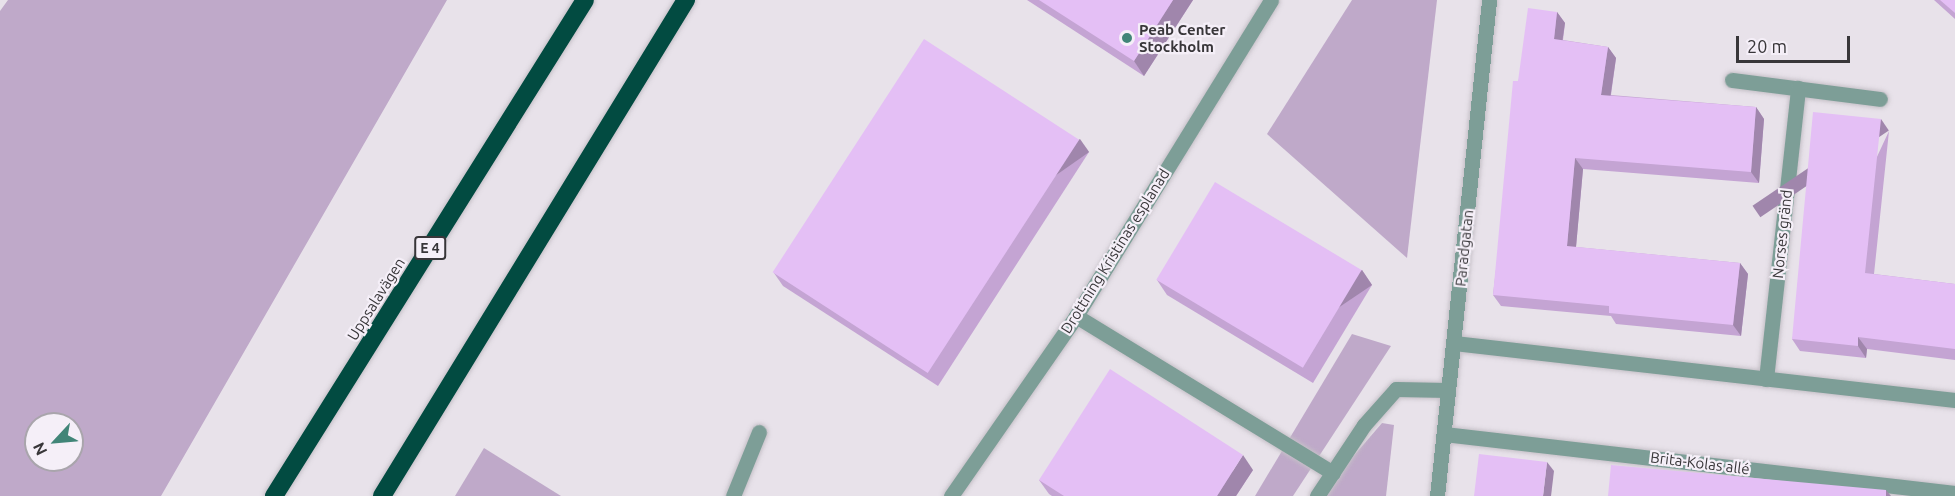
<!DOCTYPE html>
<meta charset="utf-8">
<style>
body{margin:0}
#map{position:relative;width:1955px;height:496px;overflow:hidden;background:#e8e2ea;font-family:Ubuntu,sans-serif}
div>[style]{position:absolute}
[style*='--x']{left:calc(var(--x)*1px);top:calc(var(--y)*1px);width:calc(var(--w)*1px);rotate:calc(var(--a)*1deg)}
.green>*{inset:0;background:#bfa9c9}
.roads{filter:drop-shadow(0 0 2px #c5c0c7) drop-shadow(0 0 2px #c5c0c7)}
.minor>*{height:15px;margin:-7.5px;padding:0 7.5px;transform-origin:7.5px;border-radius:7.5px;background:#7d9e97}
.highway>*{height:18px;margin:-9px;padding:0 9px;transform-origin:9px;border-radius:9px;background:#024b41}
.wall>*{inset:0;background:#c4a4d3}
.shaded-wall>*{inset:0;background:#a086ac;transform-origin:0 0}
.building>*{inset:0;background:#e4bff5;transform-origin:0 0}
.dots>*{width:16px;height:16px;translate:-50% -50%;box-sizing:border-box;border:3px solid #f5eff8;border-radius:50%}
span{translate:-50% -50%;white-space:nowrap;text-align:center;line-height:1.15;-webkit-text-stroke:4.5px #f5eff8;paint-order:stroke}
.shield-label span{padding:2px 4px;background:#f5eff8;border:2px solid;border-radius:4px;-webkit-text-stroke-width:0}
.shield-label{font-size:14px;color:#383639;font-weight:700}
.poi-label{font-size:15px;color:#383639;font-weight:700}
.left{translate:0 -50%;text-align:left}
.street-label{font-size:15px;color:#383639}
.north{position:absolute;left:24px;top:412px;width:60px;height:60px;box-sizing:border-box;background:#f5eff8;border:2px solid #a9a5ac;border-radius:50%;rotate:244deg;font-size:16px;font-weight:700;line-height:24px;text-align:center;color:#383639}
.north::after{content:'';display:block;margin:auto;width:21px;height:27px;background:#418578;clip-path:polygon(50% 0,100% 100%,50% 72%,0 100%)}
.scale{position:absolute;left:1736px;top:36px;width:114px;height:27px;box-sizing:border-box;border:3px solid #383639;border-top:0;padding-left:8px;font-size:18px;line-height:21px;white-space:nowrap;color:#383639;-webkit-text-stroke:4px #f5eff8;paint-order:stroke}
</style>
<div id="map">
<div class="green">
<div style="clip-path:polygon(evenodd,8px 0,447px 0,161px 496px,0 496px,0 11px,8px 0,36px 424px,72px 424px,72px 460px,36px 460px,36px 424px)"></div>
<div style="clip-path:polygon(1352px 0,1437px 0,1407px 258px,1267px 134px)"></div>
<div style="clip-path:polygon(1352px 334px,1391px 346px,1293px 496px,1255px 496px)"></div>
<div style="clip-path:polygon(1382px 423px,1394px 425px,1386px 496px,1319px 496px)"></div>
<div style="clip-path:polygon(484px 448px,561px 496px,455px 496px)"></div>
</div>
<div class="roads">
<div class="minor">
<div style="--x:1732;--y:80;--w:149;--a:7.3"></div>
<div style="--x:1076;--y:316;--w:301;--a:31.4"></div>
<div style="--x:1454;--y:343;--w:504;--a:6.49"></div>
<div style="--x:1766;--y:379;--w:293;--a:-83.7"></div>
<div style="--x:1444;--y:434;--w:514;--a:6.59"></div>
<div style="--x:733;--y:496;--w:69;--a:-67.9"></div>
<div style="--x:951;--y:496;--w:219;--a:-55.2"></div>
<div style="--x:1076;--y:316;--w:371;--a:-58.3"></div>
<div style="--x:1317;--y:496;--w:85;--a:-56.5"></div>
<div style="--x:1364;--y:425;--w:48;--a:-48.4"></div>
<div style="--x:1396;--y:389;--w:52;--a:1.1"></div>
<div style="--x:1437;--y:496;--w:499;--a:-84"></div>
</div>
<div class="highway">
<div style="--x:274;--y:496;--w:585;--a:-57.91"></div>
<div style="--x:382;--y:496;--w:582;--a:-58.5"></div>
</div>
</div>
<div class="wall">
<div style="clip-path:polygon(1027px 0,1193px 0,1144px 76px)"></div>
<div style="clip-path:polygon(1934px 0,1955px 0,1955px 19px)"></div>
<div style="clip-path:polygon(1557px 12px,1565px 23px,1563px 40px,1608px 47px,1616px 58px,1611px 95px,1756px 107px,1764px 119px,1759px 183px,1583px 169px,1576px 247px,1740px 263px,1748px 274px,1741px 336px,1616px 324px,1611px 316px,1501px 306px,1493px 295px,1518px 81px)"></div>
<div style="clip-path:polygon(1889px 131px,1874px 274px,1955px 284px,1955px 360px,1867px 349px,1866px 358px,1800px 351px,1792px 339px)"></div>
<div style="clip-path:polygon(1089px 152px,938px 386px,783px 286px,774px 273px)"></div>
<div style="clip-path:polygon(1362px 270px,1372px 285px,1313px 383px,1167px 295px,1157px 280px)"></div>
<div style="clip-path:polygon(1253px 470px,1236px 496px,1052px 496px,1049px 494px,1039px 480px)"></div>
</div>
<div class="shaded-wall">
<div style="clip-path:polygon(1173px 0,1193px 0,1144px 76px,1134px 61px)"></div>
<div style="clip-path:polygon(1557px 12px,1565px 23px,1561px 50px,1554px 39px)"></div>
<div style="clip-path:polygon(1608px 47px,1616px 58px,1609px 106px,1601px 95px)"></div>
<div style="clip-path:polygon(1756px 107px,1764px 119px,1759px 183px,1751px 172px)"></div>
<div style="left:1881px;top:119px;width:14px;height:155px;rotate:56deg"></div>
<div style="left:1080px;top:139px;width:16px;height:278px;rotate:55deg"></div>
<div style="clip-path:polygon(1575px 158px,1583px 169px,1575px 258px,1567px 246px)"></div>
<div style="clip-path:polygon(1740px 263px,1748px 274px,1741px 336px,1733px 325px)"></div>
<div style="left:1362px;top:270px;width:18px;height:114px;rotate:56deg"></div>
<div style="clip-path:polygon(1858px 337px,1867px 349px,1866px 358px,1858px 346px)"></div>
<div style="clip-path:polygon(1243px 455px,1253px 470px,1236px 496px,1217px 496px)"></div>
<div style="clip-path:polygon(1547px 462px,1554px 471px,1551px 496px,1543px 496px)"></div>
<div style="clip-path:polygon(1886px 490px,1891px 496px,1886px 496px)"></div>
</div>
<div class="building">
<div style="clip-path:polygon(1039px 0,1173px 0,1134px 61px)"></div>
<div style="clip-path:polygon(1940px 0,1955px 0,1955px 13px)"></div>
<div style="clip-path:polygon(1528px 8px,1557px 12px,1554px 39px,1608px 47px,1601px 95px,1756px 107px,1751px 172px,1575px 158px,1567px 246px,1740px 263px,1733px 325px,1609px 313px,1609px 306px,1493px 295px,1513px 81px,1518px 81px)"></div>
<div style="left:924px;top:39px;width:185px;height:278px;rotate:33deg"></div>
<div style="clip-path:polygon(1813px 112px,1881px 119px,1865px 273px,1955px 284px,1955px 349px,1858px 337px,1858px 346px,1792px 339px)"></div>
<div style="left:1215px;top:182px;width:171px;height:114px;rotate:31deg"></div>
<div style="clip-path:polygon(1110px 369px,1243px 455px,1217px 496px,1064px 496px,1039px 480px)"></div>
<div style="clip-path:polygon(1479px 454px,1547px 462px,1543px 496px,1474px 496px)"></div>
<div style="clip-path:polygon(1611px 465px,1886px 490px,1886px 496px,1608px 496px)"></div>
</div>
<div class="dots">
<div style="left:1127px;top:38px;background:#418578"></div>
</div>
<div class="shield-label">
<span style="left:430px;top:248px">E 4</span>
</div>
<div class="poi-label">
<span class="left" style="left:1139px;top:38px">Peab Center<br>Stockholm</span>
</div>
<div class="street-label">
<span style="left:1782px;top:234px;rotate:-84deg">Norses gränd</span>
<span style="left:1464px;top:248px;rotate:-84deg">Paradgatan</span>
<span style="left:1115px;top:251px;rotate:-58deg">Drottning Kristinas esplanad</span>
<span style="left:376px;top:299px;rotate:-58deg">Uppsalavägen</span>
<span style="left:1700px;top:463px;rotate:7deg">Brita-Kolas allé</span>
</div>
<div class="north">N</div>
<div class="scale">20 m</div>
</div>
